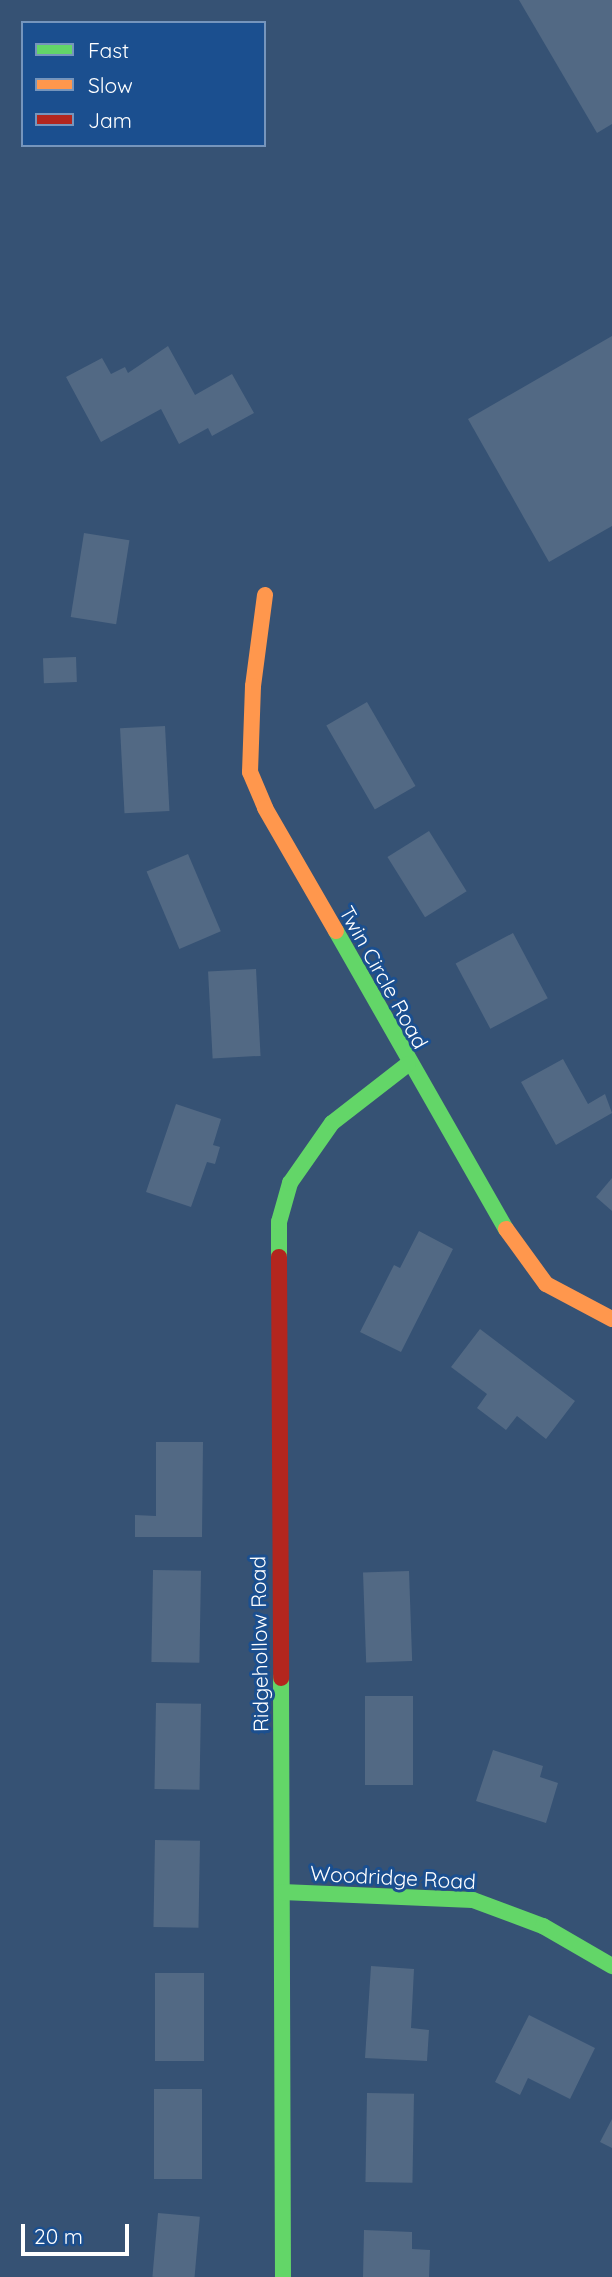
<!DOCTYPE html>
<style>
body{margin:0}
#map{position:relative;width:612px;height:2277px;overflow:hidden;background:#365274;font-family:Quicksand,sans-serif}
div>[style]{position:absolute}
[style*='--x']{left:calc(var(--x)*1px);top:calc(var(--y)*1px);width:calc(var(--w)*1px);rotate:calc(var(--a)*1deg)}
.building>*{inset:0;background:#526984;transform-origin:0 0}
.fast>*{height:16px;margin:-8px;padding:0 8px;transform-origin:8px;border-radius:8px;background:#63d668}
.slow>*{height:16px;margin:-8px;padding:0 8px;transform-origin:8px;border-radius:8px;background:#ff974d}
.jam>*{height:16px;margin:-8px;padding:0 8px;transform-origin:8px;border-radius:8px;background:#b3261e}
span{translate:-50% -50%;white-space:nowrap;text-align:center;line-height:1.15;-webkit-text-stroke:6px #1b4f8f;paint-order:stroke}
.street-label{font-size:21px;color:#fff}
.legend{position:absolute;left:21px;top:21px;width:245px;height:126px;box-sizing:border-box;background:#1b4f8f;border:2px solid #7695bc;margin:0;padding:9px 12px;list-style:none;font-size:21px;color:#fff}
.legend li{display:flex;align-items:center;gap:14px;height:35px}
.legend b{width:35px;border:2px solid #7695bc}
.scale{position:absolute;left:21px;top:2224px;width:108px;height:32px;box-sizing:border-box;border:4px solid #fff;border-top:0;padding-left:9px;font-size:21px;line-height:24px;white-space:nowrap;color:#fff;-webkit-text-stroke:5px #1b4f8f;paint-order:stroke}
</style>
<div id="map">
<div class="building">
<div style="clip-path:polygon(519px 0,612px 0,612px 124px,597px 133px)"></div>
<div style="clip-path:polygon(612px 336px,612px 526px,549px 562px,468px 419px)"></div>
<div style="clip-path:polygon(168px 346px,195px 395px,232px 374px,254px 413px,212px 436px,208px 428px,179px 444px,161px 409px,101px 442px,66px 377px,102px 358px,111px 374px,125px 367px,128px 373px)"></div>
<div style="left:84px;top:533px;width:46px;height:85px;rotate:9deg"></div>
<div style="left:76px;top:657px;width:25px;height:33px;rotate:88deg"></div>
<div style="left:367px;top:702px;width:97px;height:47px;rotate:60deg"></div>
<div style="left:165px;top:726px;width:85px;height:45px;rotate:87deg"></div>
<div style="left:429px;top:831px;width:71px;height:49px;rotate:58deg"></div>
<div style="left:188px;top:854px;width:84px;height:45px;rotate:67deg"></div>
<div style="left:513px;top:933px;width:74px;height:65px;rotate:62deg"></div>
<div style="left:256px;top:969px;width:87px;height:48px;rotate:87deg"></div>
<div style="clip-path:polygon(563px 1059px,588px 1104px,605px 1094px,612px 1113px,556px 1145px,521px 1082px)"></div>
<div style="clip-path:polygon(176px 1104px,221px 1119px,213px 1145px,220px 1147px,215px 1164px,207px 1162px,191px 1207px,146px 1192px)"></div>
<div style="clip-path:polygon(612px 1178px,612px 1211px,596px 1197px)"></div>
<div style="clip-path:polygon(419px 1231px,453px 1249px,401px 1352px,360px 1332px,394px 1265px,400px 1268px)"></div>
<div style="clip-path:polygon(480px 1329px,575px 1401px,546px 1439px,517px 1416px,506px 1430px,477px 1408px,487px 1394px,451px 1367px)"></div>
<div style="clip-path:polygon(156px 1442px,203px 1442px,202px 1537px,135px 1537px,135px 1515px,156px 1516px)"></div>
<div style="left:153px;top:1570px;width:48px;height:92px;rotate:1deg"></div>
<div style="left:409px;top:1571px;width:90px;height:46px;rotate:88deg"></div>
<div style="left:365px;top:1696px;width:48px;height:89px"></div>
<div style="left:156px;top:1703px;width:45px;height:86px;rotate:1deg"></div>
<div style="clip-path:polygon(493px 1750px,543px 1766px,540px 1777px,558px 1783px,546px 1823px,476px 1801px)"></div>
<div style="left:155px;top:1840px;width:45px;height:87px;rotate:1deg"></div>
<div style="clip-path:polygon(371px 1966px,414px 1969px,411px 2028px,429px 2030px,427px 2061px,365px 2058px)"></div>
<div style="left:155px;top:1973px;width:49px;height:88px"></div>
<div style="clip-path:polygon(529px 2015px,595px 2048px,570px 2099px,528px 2078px,520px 2095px,495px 2082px)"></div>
<div style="left:154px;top:2089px;width:48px;height:90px"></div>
<div style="left:367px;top:2093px;width:47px;height:89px;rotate:1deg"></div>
<div style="clip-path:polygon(612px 2119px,612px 2148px,600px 2142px)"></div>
<div style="left:158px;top:2213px;width:42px;height:64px;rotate:5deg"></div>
<div style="clip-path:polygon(364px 2230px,412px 2232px,412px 2249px,430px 2250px,429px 2277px,363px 2277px)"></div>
</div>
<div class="fast">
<div style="--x:336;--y:931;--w:343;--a:60.3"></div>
<div style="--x:279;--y:1257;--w:35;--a:-90"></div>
<div style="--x:279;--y:1222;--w:41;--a:-74.2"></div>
<div style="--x:290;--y:1183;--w:73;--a:-55"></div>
<div style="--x:332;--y:1123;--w:96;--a:-37.8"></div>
<div style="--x:281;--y:1678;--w:599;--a:89.81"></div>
<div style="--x:282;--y:1892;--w:191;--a:2.4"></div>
<div style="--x:473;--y:1900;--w:75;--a:20.4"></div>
<div style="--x:543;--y:1926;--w:80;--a:30.1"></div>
</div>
<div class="slow">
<div style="--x:265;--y:595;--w:92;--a:97.5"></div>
<div style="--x:253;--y:686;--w:86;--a:92"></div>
<div style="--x:250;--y:772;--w:39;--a:67"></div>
<div style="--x:265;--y:808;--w:142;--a:60"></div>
<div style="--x:506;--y:1229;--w:68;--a:54"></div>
<div style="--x:546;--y:1284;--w:75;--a:27.9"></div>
</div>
<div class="jam">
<div style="--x:279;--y:1257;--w:421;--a:89.7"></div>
</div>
<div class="street-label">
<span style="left:384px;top:977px;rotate:61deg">Twin Circle Road</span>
<span style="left:259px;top:1644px;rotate:-91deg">Ridgehollow Road</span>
<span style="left:393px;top:1877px;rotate:3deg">Woodridge Road</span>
</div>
<ul class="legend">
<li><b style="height:9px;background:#63d668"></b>Fast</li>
<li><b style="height:9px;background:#ff974d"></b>Slow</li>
<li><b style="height:9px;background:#b3261e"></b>Jam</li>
</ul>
<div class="scale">20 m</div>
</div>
